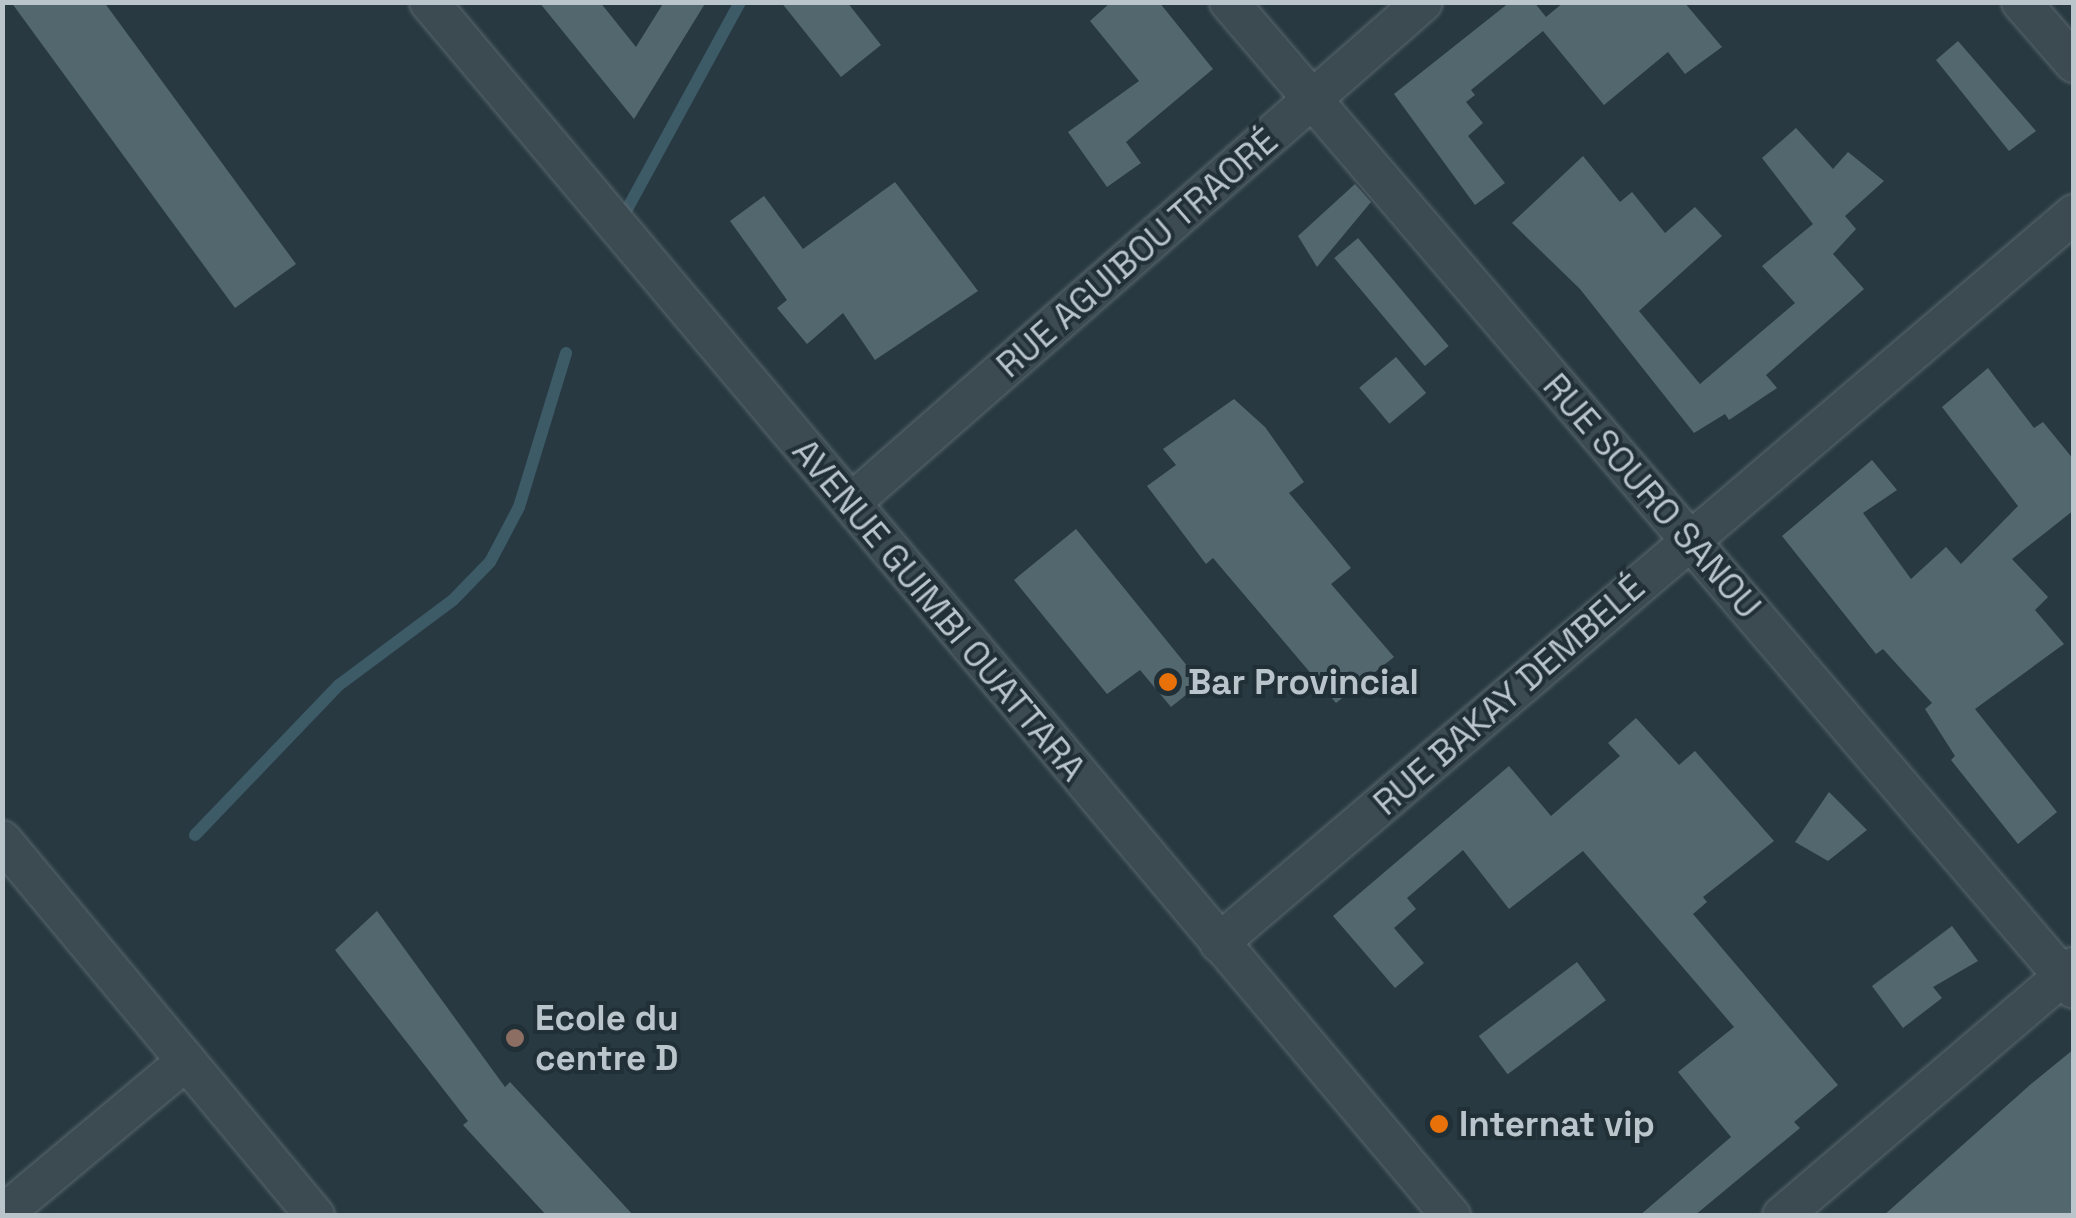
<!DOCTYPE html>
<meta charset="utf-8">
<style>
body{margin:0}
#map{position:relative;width:2076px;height:1218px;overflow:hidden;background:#283941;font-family:"Space Grotesk",sans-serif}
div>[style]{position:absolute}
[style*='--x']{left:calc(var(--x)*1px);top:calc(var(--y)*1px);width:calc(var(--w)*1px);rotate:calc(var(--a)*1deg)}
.stream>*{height:12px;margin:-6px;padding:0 6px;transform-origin:6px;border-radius:6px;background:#3d5a67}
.building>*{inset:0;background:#53676e;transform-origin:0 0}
.roads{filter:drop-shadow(0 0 2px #5a686e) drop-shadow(0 0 2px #5a686e)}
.minor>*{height:38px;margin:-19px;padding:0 19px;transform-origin:19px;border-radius:19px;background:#3c4a51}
.dots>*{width:28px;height:28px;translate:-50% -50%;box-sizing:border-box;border:5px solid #212f36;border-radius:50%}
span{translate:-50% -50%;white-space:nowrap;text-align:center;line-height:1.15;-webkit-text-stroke:8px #212f36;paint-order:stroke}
.street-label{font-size:35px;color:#b9c5cb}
.poi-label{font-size:35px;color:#b9c5cb;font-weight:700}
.left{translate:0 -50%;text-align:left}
.frame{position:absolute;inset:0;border:5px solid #b9c5cb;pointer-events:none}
</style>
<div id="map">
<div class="stream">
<div style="--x:625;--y:213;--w:240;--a:-61.4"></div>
<div style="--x:195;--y:835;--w:208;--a:-46.2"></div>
<div style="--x:339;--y:685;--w:142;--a:-36.7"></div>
<div style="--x:453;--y:600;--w:53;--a:-45.8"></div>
<div style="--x:490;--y:562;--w:62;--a:-62.2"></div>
<div style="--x:519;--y:507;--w:161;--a:-73"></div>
</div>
<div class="building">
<div style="clip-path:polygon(11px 2px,104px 2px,296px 264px,235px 308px)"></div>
<div style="clip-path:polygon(539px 2px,600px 2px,636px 47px,664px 2px,706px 2px,634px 119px)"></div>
<div style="clip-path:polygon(781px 2px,847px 2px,881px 45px,841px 77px)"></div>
<div style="clip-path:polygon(1111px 2px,1159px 2px,1213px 69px,1126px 142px,1141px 163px,1107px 187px,1068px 132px,1139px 81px,1090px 21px)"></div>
<div style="clip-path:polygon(1510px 2px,1534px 2px,1546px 17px,1564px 2px,1684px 2px,1722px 47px,1685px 74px,1668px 52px,1604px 105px,1543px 31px,1471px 90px,1475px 95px,1466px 102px,1483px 123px,1468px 136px,1505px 183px,1475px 205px,1394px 94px)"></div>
<div style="clip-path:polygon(1958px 41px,2036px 131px,2009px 151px,1936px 60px)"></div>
<div style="clip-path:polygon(1796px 128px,1833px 169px,1848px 152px,1884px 181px,1845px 216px,1856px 229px,1833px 254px,1864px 289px,1766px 375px,1777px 388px,1729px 420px,1725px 414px,1694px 433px,1580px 289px,1512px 223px,1583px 156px,1620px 202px,1632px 192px,1665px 233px,1695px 207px,1722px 236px,1639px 311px,1700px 384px,1795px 303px,1762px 266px,1813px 224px,1762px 158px)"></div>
<div style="clip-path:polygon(895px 182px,978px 291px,875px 360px,843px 313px,807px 344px,777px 308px,787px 300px,730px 221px,764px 196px,803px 249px)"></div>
<div style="clip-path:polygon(1355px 184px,1371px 202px,1317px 267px,1298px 236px)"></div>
<div style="left:1358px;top:238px;width:141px;height:31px;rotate:50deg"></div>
<div style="left:1396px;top:357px;width:47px;height:48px;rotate:50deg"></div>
<div style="clip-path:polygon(1988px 368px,2034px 428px,2043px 422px,2074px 460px,2074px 510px,2012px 559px,2048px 597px,2035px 610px,2064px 644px,1975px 709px,2057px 812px,2018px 844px,1951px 760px,1955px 756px,1925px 709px,1932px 703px,1883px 649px,1876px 654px,1782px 536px,1872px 460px,1897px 490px,1863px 513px,1911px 579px,1946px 547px,1961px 564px,2018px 506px,1942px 407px)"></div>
<div style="clip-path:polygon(1234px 399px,1265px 427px,1304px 482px,1289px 493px,1351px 568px,1331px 584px,1394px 657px,1336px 703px,1213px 558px,1206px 564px,1147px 486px,1176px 465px,1163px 449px)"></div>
<div style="clip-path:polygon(1076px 529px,1201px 683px,1171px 707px,1140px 670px,1107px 694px,1014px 580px)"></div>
<div style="clip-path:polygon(1636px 718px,1679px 765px,1695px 751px,1774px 841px,1703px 897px,1707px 902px,1693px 914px,1838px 1085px,1794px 1122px,1800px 1128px,1694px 1216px,1639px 1216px,1731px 1137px,1678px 1072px,1734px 1027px,1583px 851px,1509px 909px,1463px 850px,1407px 898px,1416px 909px,1394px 928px,1424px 963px,1395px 988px,1333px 916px,1509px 766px,1551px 816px,1620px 756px,1608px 743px)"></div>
<div style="clip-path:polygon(1829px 792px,1867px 830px,1828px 861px,1795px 842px)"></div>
<div style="clip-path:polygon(377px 911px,505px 1087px,510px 1082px,634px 1216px,547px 1216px,463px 1125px,468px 1121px,335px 950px)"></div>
<div style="clip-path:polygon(1952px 926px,1978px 961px,1933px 987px,1942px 998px,1903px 1028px,1872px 986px)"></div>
<div style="left:1577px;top:962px;width:48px;height:123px;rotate:53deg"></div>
<div style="clip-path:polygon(2074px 1049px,2074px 1216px,1883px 1216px,2031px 1084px)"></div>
</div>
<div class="roads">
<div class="minor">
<div style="--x:429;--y:2;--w:1587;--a:49.91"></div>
<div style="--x:1229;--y:2;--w:1299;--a:49.43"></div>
<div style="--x:2021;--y:2;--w:81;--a:49"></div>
<div style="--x:851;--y:503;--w:760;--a:-41.21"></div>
<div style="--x:2;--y:840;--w:489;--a:50.2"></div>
<div style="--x:1219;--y:943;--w:1124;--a:-40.45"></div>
<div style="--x:2;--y:1215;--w:240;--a:-39.9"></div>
<div style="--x:1782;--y:1216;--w:384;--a:-40.5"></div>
</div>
</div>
<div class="dots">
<div style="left:1168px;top:682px;background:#e8710a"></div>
<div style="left:515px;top:1038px;background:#8d6e63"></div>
<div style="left:1439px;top:1124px;background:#e8710a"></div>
</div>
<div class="street-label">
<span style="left:1137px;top:253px;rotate:-41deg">RUE AGUIBOU TRAORÉ</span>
<span style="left:1652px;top:496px;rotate:49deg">RUE SOURO SANOU</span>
<span style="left:939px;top:610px;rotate:50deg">AVENUE GUIMBI OUATTARA</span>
<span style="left:1509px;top:695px;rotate:-41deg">RUE BAKAY DEMBELÉ</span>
</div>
<div class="poi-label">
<span class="left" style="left:1188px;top:682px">Bar Provincial</span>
<span class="left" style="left:535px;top:1038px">Ecole du<br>centre D</span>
<span class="left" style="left:1459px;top:1124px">Internat vip</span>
</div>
<div class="frame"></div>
</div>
